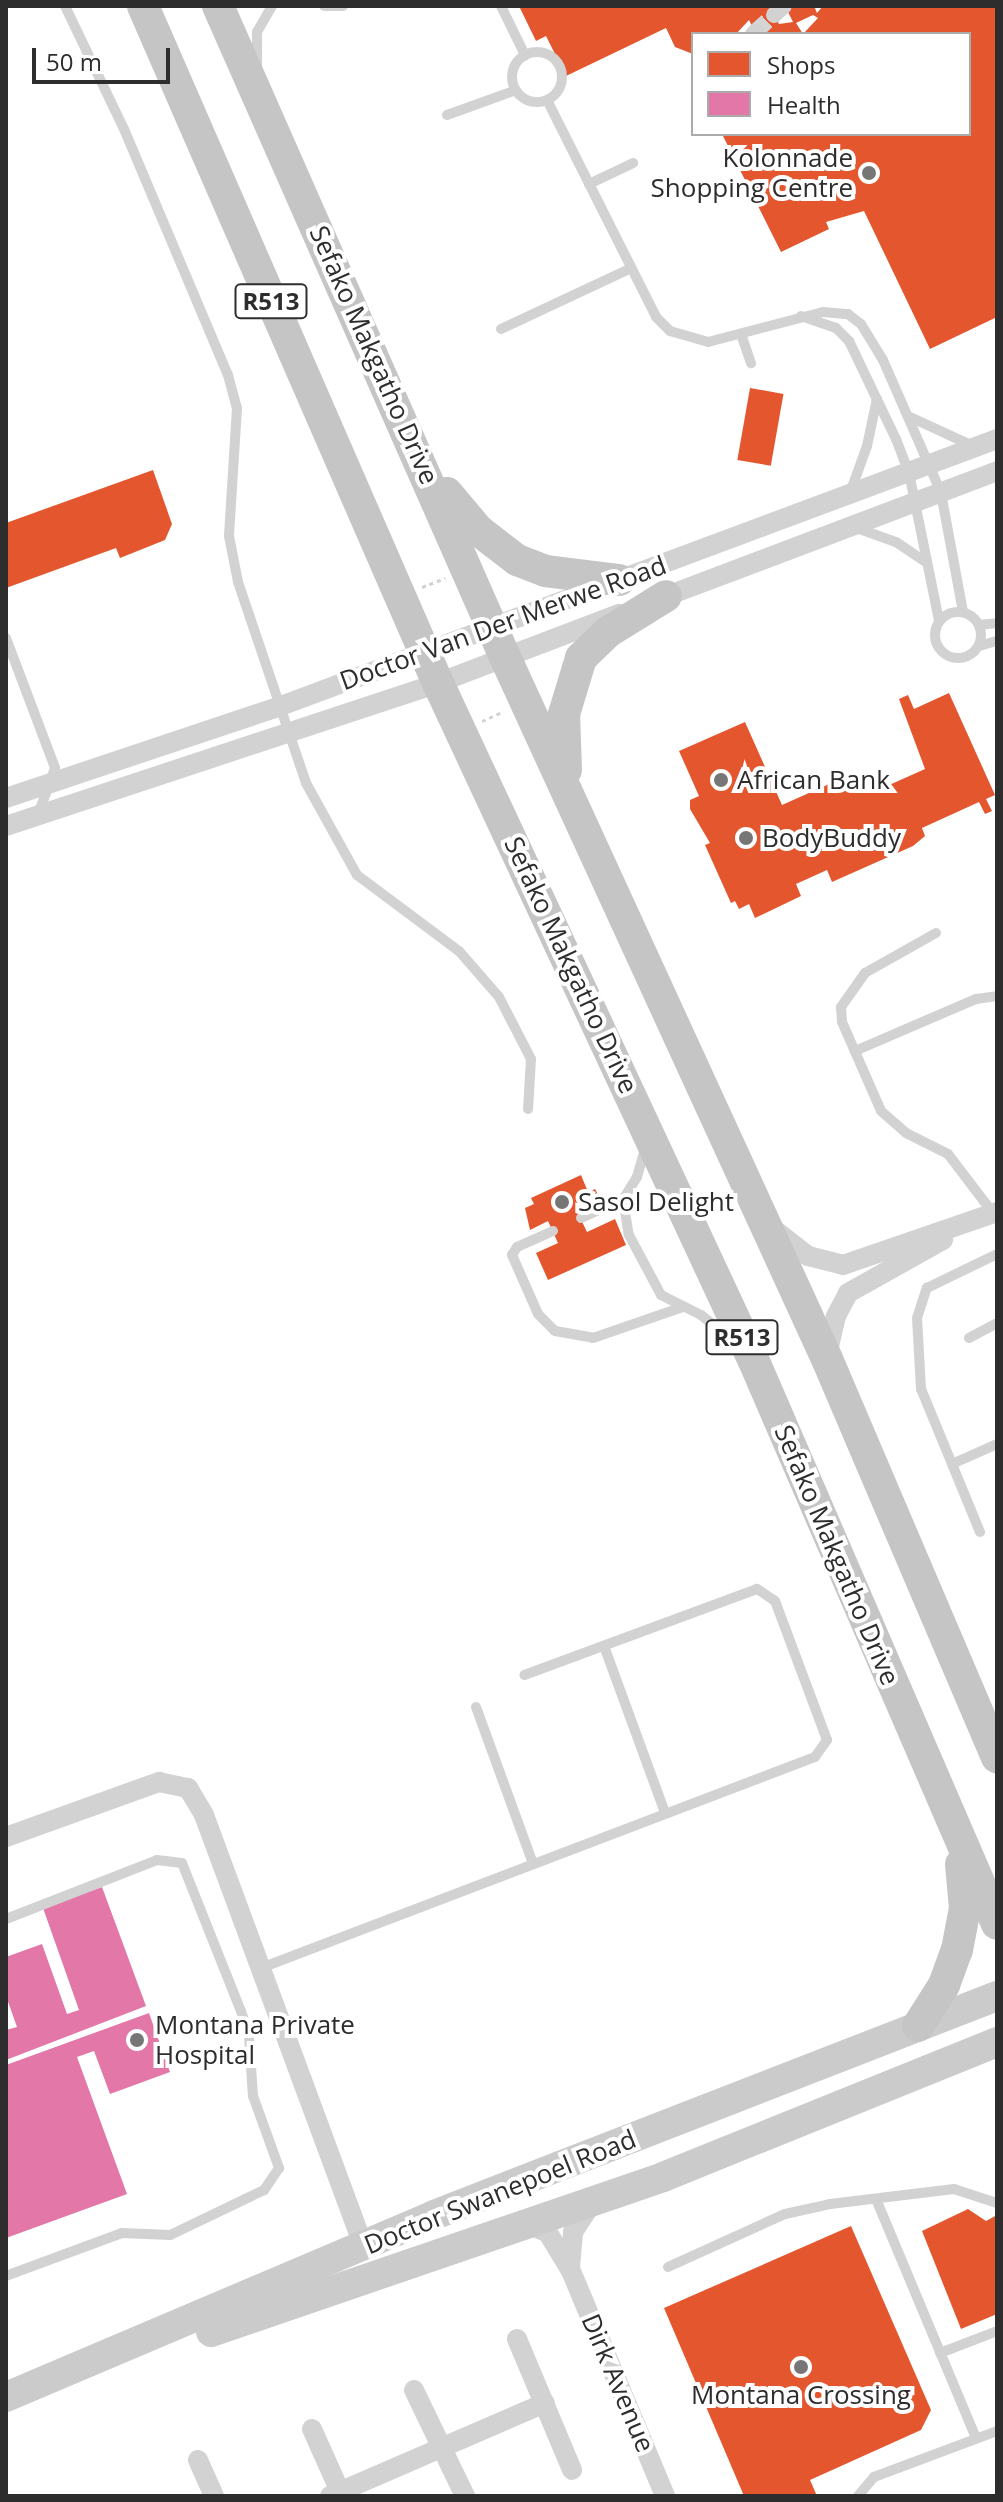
<!DOCTYPE html>
<style>
body{margin:0}
#map{position:relative;width:1003px;height:2502px;overflow:hidden;background:#fff;font-family:"Open Sans",sans-serif}
div>[style]{position:absolute}
[style*='--x']{left:calc(var(--x)*1px);top:calc(var(--y)*1px);width:calc(var(--w)*1px);rotate:calc(var(--a)*1deg)}
.shops>*{inset:0;background:#e4572e;transform-origin:0 0}
.health>*{inset:0;background:#e377a8}
.pedestrian-tunnel>*{height:16px;margin-top:-8px;transform-origin:0;background:repeating-linear-gradient(90deg,#d5d5d5 0 16px,transparent 0 24px)}
.path>*{height:3px;margin-top:-1.5px;transform-origin:0;background:repeating-linear-gradient(90deg,#d2d2d2 0 4px,transparent 0 8px)}
.service>*{height:10px;margin:-5px;padding:0 5px;transform-origin:5px;border-radius:5px;background:#d2d2d2}
.service>.ring{margin:-5px;padding:0;box-sizing:content-box;background:none;border:10px solid #d2d2d2;border-radius:50%}
.pedestrian>*{height:16px;margin:-8px;padding:0 8px;transform-origin:8px;border-radius:8px;background:#d2d2d2}
.minor>*{height:20px;margin:-10px;padding:0 10px;transform-origin:10px;border-radius:10px;background:#d2d2d2}
.secondary>*{height:30px;margin:-15px;padding:0 15px;transform-origin:15px;border-radius:15px;background:#cbcbcb}
.primary>*{height:32px;margin:-16px;padding:0 16px;transform-origin:16px;border-radius:16px;background:#c5c5c5}
.dots>*{width:22px;height:22px;translate:-50% -50%;box-sizing:border-box;border:4px solid #fff;border-radius:50%}
span{translate:-50% -50%;white-space:nowrap;text-align:center;line-height:1.15;-webkit-text-stroke:8px #fff;paint-order:stroke}
.shield-label span{padding:2px 6px;background:#fff;border:2px solid;border-radius:6px;-webkit-text-stroke-width:0}
.shield-label{font-size:24px;color:#2d2d2d;font-weight:700}
.poi-label{font-size:26px;color:#2d2d2d}
.right{translate:-100% -50%;text-align:right}
.left{translate:0 -50%;text-align:left}
.street-label{font-size:26px;color:#2d2d2d}
.frame{position:absolute;inset:0;border:8px solid #2d2d2d;pointer-events:none}
.legend{position:absolute;left:691px;top:32px;width:280px;height:104px;box-sizing:border-box;background:#fff;border:2px solid #ababab;margin:0;padding:10px 14px;list-style:none;font-size:24px;color:#2d2d2d}
.legend li{display:flex;align-items:center;gap:16px;height:40px}
.legend b{width:40px;border:2px solid #ababab}
.scale{position:absolute;left:32px;top:48px;width:138px;height:36px;box-sizing:border-box;border:4px solid #2d2d2d;border-top:0;padding-left:10px;font-size:24px;line-height:28px;white-space:nowrap;color:#2d2d2d;-webkit-text-stroke:6px #fff;paint-order:stroke}
</style>
<div id="map">
<div class="shops">
<div style="clip-path:polygon(519px 6px,770px 6px,779px 24px,793px 22px,785px 6px,814px 6px,817px 13px,823px 6px,997px 6px,997px 317px,930px 349px,864px 211px,826px 222px,829px 229px,781px 252px,722px 134px,969px 134px,969px 34px,803px 34px,818px 18px,813px 15px,796px 23px,803px 34px,756px 34px,749px 20px,736px 34px,693px 34px,693px 54px,675px 47px,666px 28px,566px 76px,546px 36px,536px 41px)"></div>
<div style="left:750px;top:388px;width:34px;height:73px;rotate:10deg"></div>
<div style="clip-path:polygon(153px 470px,172px 524px,165px 540px,120px 558px,116px 548px,6px 588px,6px 523px)"></div>
<div style="clip-path:polygon(949px 693px,995px 795px,986px 799px,992px 811px,985px 814px,979px 802px,922px 828px,925px 836px,913px 846px,832px 882px,827px 870px,796px 884px,801px 896px,755px 918px,749px 904px,739px 909px,735px 901px,731px 903px,705px 845px,710px 843px,690px 809px,690px 800px,699px 796px,679px 751px,745px 722px,782px 805px,856px 772px,858px 777px,869px 772px,878px 790px,925px 769px,899px 699px,908px 695px,914px 709px)"></div>
<div style="clip-path:polygon(581px 1175px,588px 1192px,595px 1189px,600px 1198px,576px 1209px,587px 1232px,615px 1219px,626px 1245px,548px 1280px,536px 1253px,558px 1243px,548px 1221px,530px 1230px,525px 1208px,534px 1204px,531px 1198px)"></div>
<div style="clip-path:polygon(968px 2209px,986px 2221px,997px 2215px,997px 2314px,961px 2329px,922px 2231px)"></div>
<div style="clip-path:polygon(851px 2226px,931px 2410px,921px 2430px,810px 2480px,817px 2496px,744px 2496px,664px 2308px)"></div>
</div>
<div class="health">
<div style="clip-path:polygon(102px 1887px,146px 2006px,6px 2060px,6px 2030px,17px 2027px,6px 1996px,6px 1957px,42px 1944px,67px 2014px,79px 2010px,43px 1908px)"></div>
<div style="clip-path:polygon(149px 2013px,170px 2072px,110px 2094px,94px 2051px,77px 2057px,127px 2194px,6px 2238px,6px 2065px)"></div>
</div>
<div class="pedestrian-tunnel">
<div style="--x:755;--y:32;--w:25;--a:-42"></div>
</div>
<div class="path">
<div style="--x:422;--y:587;--w:25;--a:-21"></div>
<div style="--x:482;--y:721;--w:24;--a:-24"></div>
</div>
<div class="service">
<div style="--x:65;--y:6;--w:136;--a:64.4"></div>
<div style="--x:124;--y:129;--w:267;--a:67.1"></div>
<div style="--x:228;--y:375;--w:34;--a:75"></div>
<div style="--x:237;--y:408;--w:128;--a:93.6"></div>
<div style="--x:229;--y:536;--w:47;--a:78.9"></div>
<div style="--x:238;--y:582;--w:212;--a:71.3"></div>
<div style="--x:306;--y:783;--w:105;--a:61"></div>
<div style="--x:357;--y:875;--w:127;--a:36.7"></div>
<div style="--x:459;--y:951;--w:61;--a:49"></div>
<div style="--x:499;--y:997;--w:70;--a:62.7"></div>
<div style="--x:531;--y:1059;--w:50;--a:93.4"></div>
<div style="--x:324;--y:6;--w:19;--a:0"></div>
<div style="--x:501;--y:6;--w:55;--a:63.9"></div>
<div class="ring" style="left:512px;top:52px;width:40px;height:40px"></div>
<div style="--x:257;--y:64;--w:32;--a:-90"></div>
<div style="--x:257;--y:32;--w:30;--a:-60"></div>
<div style="--x:547;--y:100;--w:243;--a:63.3"></div>
<div style="--x:656;--y:317;--w:20;--a:45"></div>
<div style="--x:670;--y:331;--w:40;--a:16"></div>
<div style="--x:708;--y:342;--w:119;--a:-14.6"></div>
<div style="--x:823;--y:312;--w:25;--a:5"></div>
<div style="--x:848;--y:314;--w:16;--a:38"></div>
<div style="--x:861;--y:324;--w:42;--a:58.6"></div>
<div style="--x:883;--y:360;--w:145;--a:66.4"></div>
<div style="--x:941;--y:493;--w:121;--a:79.5"></div>
<div style="--x:447;--y:115;--w:73;--a:-19.9"></div>
<div style="--x:589;--y:184;--w:49;--a:-25.5"></div>
<div style="--x:801;--y:316;--w:37;--a:19"></div>
<div style="--x:836;--y:328;--w:18;--a:45"></div>
<div style="--x:849;--y:341;--w:109;--a:64.4"></div>
<div style="--x:896;--y:439;--w:36;--a:69"></div>
<div style="--x:909;--y:473;--w:151;--a:78.5"></div>
<div style="--x:501;--y:329;--w:144;--a:-25.1"></div>
<div style="--x:741;--y:334;--w:31;--a:71"></div>
<div style="--x:910;--y:417;--w:69;--a:24.7"></div>
<div style="--x:850;--y:493;--w:50;--a:-70.1"></div>
<div style="--x:867;--y:446;--w:48;--a:-78"></div>
<div style="--x:854;--y:527;--w:45;--a:19.7"></div>
<div style="--x:896;--y:542;--w:37;--a:34"></div>
<div class="ring" style="left:935px;top:612px;width:36px;height:36px"></div>
<div style="--x:979;--y:625;--w:18;--a:-6"></div>
<div style="--x:6;--y:638;--w:139;--a:69.3"></div>
<div style="--x:55;--y:768;--w:50;--a:109.9"></div>
<div style="--x:979;--y:646;--w:19;--a:-16"></div>
<div style="--x:936;--y:933;--w:81;--a:150.6"></div>
<div style="--x:865;--y:973;--w:42;--a:125.2"></div>
<div style="--x:841;--y:1007;--w:15;--a:86"></div>
<div style="--x:842;--y:1022;--w:97;--a:66.3"></div>
<div style="--x:881;--y:1111;--w:33;--a:41"></div>
<div style="--x:906;--y:1133;--w:47;--a:26.6"></div>
<div style="--x:948;--y:1154;--w:74;--a:52.7"></div>
<div style="--x:855;--y:1051;--w:132;--a:-23.3"></div>
<div style="--x:976;--y:999;--w:21;--a:-8"></div>
<div style="--x:645;--y:1149;--w:29;--a:106"></div>
<div style="--x:637;--y:1177;--w:26;--a:122"></div>
<div style="--x:623;--y:1199;--w:36;--a:81"></div>
<div style="--x:629;--y:1235;--w:68;--a:61.9"></div>
<div style="--x:661;--y:1295;--w:45;--a:26.6"></div>
<div style="--x:701;--y:1315;--w:38;--a:39"></div>
<div style="--x:581;--y:1218;--w:46;--a:-24.3"></div>
<div style="--x:553;--y:1231;--w:39;--a:156"></div>
<div style="--x:517;--y:1247;--w:9;--a:122"></div>
<div style="--x:512;--y:1255;--w:64;--a:66.2"></div>
<div style="--x:538;--y:1314;--w:24;--a:45"></div>
<div style="--x:555;--y:1331;--w:39;--a:10"></div>
<div style="--x:593;--y:1338;--w:95;--a:-19"></div>
<div style="--x:969;--y:1338;--w:32;--a:-28"></div>
<div style="--x:952;--y:1464;--w:49;--a:-24"></div>
<div style="--x:980;--y:1532;--w:155;--a:-112.4"></div>
<div style="--x:921;--y:1389;--w:71;--a:-93.2"></div>
<div style="--x:917;--y:1318;--w:32;--a:-72"></div>
<div style="--x:927;--y:1288;--w:78;--a:-25.9"></div>
<div style="--x:604;--y:1646;--w:178;--a:69.9"></div>
<div style="--x:476;--y:1707;--w:164;--a:70"></div>
<div style="--x:6;--y:1919;--w:162;--a:-21.3"></div>
<div style="--x:157;--y:1860;--w:25;--a:7"></div>
<div style="--x:182;--y:1863;--w:159;--a:68.3"></div>
<div style="--x:241;--y:2011;--w:26;--a:72"></div>
<div style="--x:249;--y:2036;--w:60;--a:86.2"></div>
<div style="--x:253;--y:2096;--w:77;--a:70.1"></div>
<div style="--x:279;--y:2168;--w:27;--a:124"></div>
<div style="--x:264;--y:2190;--w:104;--a:154.4"></div>
<div style="--x:170;--y:2235;--w:48;--a:-177.6"></div>
<div style="--x:122;--y:2233;--w:124;--a:159.7"></div>
<div style="--x:261;--y:1968;--w:593;--a:-20.85"></div>
<div style="--x:815;--y:1757;--w:21;--a:-55"></div>
<div style="--x:827;--y:1740;--w:148;--a:-110.5"></div>
<div style="--x:775;--y:1601;--w:22;--a:-146"></div>
<div style="--x:757;--y:1589;--w:248;--a:159.7"></div>
<div style="--x:876;--y:2199;--w:259;--a:67.3"></div>
<div style="--x:668;--y:2267;--w:128;--a:-24.4"></div>
<div style="--x:785;--y:2214;--w:46;--a:-12.5"></div>
<div style="--x:830;--y:2204;--w:125;--a:-6.9"></div>
<div style="--x:954;--y:2189;--w:45;--a:18"></div>
<div style="--x:940;--y:2353;--w:61;--a:-21.1"></div>
<div style="--x:858;--y:2496;--w:25;--a:-50"></div>
<div style="--x:874;--y:2477;--w:131;--a:-20.5"></div>
</div>
<div class="pedestrian">
<div style="--x:774;--y:15;--w:13;--a:-42"></div>
<div style="--x:753;--y:34;--w:3;--a:-45"></div>
</div>
<div class="minor">
<div style="--x:656;--y:600;--w:365;--a:-20.7"></div>
<div style="--x:6;--y:798;--w:287;--a:-18.5"></div>
<div style="--x:278;--y:707;--w:767;--a:-20.44"></div>
<div style="--x:6;--y:826;--w:455;--a:-18.3"></div>
<div style="--x:438;--y:683;--w:194;--a:-20.9"></div>
<div style="--x:772;--y:1228;--w:46;--a:37.9"></div>
<div style="--x:808;--y:1256;--w:36;--a:14"></div>
<div style="--x:843;--y:1265;--w:163;--a:-19"></div>
<div style="--x:827;--y:1355;--w:40;--a:-77"></div>
<div style="--x:836;--y:1316;--w:26;--a:-62"></div>
<div style="--x:848;--y:1293;--w:109;--a:-29.2"></div>
<div style="--x:6;--y:1837;--w:163;--a:-19.8"></div>
<div style="--x:159;--y:1782;--w:30;--a:12"></div>
<div style="--x:188;--y:1788;--w:31;--a:59"></div>
<div style="--x:204;--y:1815;--w:461;--a:69.7"></div>
<div style="--x:526;--y:2223;--w:24;--a:24"></div>
<div style="--x:548;--y:2233;--w:44;--a:58.8"></div>
<div style="--x:571;--y:2271;--w:244;--a:67.3"></div>
<div style="--x:570;--y:2267;--w:35;--a:-85"></div>
<div style="--x:573;--y:2232;--w:37;--a:-57"></div>
<div style="--x:517;--y:2339;--w:142;--a:67.2"></div>
<div style="--x:414;--y:2390;--w:118;--a:64.3"></div>
<div style="--x:312;--y:2429;--w:73;--a:65.9"></div>
<div style="--x:198;--y:2460;--w:39;--a:66"></div>
<div style="--x:330;--y:2496;--w:234;--a:-23.4"></div>
</div>
<div class="secondary">
<div style="--x:211;--y:2332;--w:478;--a:-18.9"></div>
<div style="--x:663;--y:2177;--w:360;--a:-22"></div>
<div style="--x:6;--y:2397;--w:465;--a:-23"></div>
<div style="--x:434;--y:2215;--w:604;--a:-21.26"></div>
</div>
<div class="primary">
<div style="--x:143;--y:6;--w:738;--a:66.46"></div>
<div style="--x:438;--y:683;--w:746;--a:65.02"></div>
<div style="--x:753;--y:1359;--w:615;--a:66.64"></div>
<div style="--x:218;--y:6;--w:711;--a:66.21"></div>
<div style="--x:505;--y:657;--w:772;--a:65.36"></div>
<div style="--x:827;--y:1359;--w:433;--a:66.9"></div>
<div style="--x:447;--y:493;--w:48;--a:50"></div>
<div style="--x:478;--y:530;--w:49;--a:37.6"></div>
<div style="--x:517;--y:560;--w:30;--a:21"></div>
<div style="--x:545;--y:571;--w:75;--a:6.9"></div>
<div style="--x:566;--y:770;--w:56;--a:-92"></div>
<div style="--x:564;--y:714;--w:59;--a:-73.1"></div>
<div style="--x:581;--y:658;--w:37;--a:-44"></div>
<div style="--x:608;--y:632;--w:68;--a:-31.8"></div>
<div style="--x:918;--y:2026;--w:49;--a:-57.6"></div>
<div style="--x:944;--y:1985;--w:37;--a:-70"></div>
<div style="--x:957;--y:1950;--w:43;--a:-79.2"></div>
<div style="--x:965;--y:1908;--w:44;--a:-95.2"></div>
</div>
<div class="dots">
<div style="left:869px;top:173px;background:#767676"></div>
<div style="left:721px;top:780px;background:#767676"></div>
<div style="left:746px;top:838px;background:#767676"></div>
<div style="left:562px;top:1202px;background:#767676"></div>
<div style="left:137px;top:2040px;background:#767676"></div>
<div style="left:801px;top:2367px;background:#767676"></div>
</div>
<div class="shield-label">
<span style="left:271px;top:301px">R513</span>
<span style="left:742px;top:1337px">R513</span>
</div>
<div class="poi-label">
<span class="right" style="left:853px;top:173px">Kolonnade<br>Shopping Centre</span>
<span class="left" style="left:737px;top:780px">African Bank</span>
<span class="left" style="left:762px;top:838px">BodyBuddy</span>
<span class="left" style="left:578px;top:1202px">Sasol Delight</span>
<span class="left" style="left:155px;top:2040px">Montana Private<br>Hospital</span>
<span style="left:801px;top:2395px">Montana Crossing</span>
</div>
<div class="street-label">
<span style="left:374px;top:355px;rotate:66deg">Sefako Makgatho Drive</span>
<span style="left:503px;top:623px;rotate:-20deg">Doctor Van Der Merwe Road</span>
<span style="left:571px;top:965px;rotate:65deg">Sefako Makgatho Drive</span>
<span style="left:837px;top:1555px;rotate:67deg">Sefako Makgatho Drive</span>
<span style="left:500px;top:2192px;rotate:-22deg">Doctor Swanepoel Road</span>
<span style="left:618px;top:2383px;rotate:67deg">Dirk Avenue</span>
</div>
<div class="frame"></div>
<ul class="legend">
<li><b style="height:22px;background:#e4572e"></b>Shops</li>
<li><b style="height:22px;background:#e377a8"></b>Health</li>
</ul>
<div class="scale">50 m</div>
</div>
